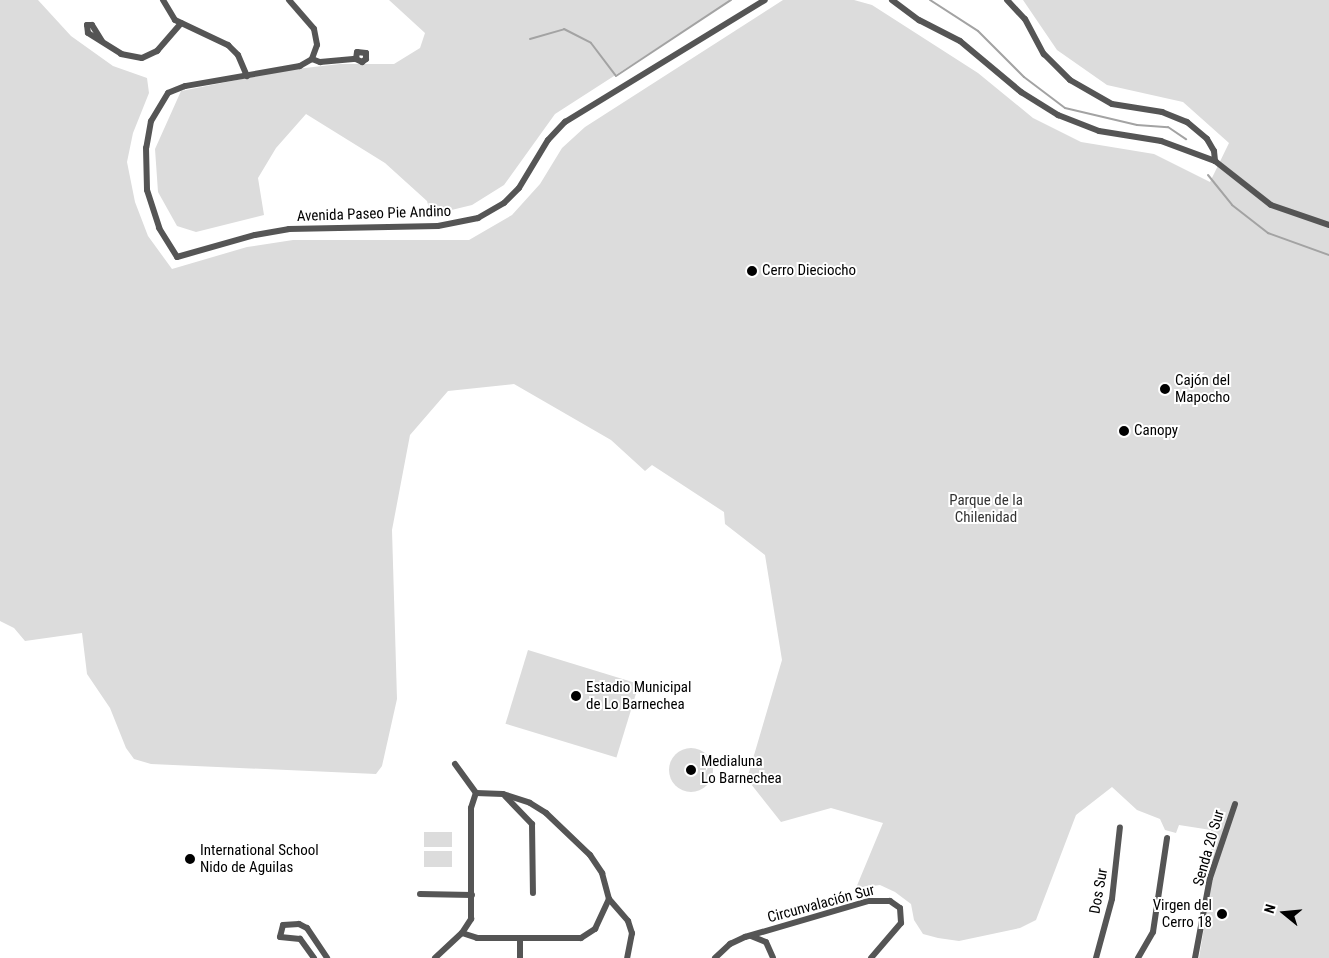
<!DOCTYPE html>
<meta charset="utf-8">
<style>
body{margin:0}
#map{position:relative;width:1329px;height:958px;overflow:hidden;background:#fff;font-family:"Roboto Condensed",sans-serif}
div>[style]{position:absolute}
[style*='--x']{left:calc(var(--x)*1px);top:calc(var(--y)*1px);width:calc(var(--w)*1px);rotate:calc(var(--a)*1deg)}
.green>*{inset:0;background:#dcdcdc;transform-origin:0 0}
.round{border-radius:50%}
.stream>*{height:2px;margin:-1px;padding:0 1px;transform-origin:1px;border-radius:1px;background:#a3a3a3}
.street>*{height:6px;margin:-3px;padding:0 3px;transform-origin:3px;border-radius:3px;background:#555}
.dots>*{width:14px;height:14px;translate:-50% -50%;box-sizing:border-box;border:2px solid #fff;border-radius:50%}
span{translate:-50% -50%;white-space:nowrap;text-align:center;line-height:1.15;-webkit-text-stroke:4px #fff;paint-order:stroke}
.street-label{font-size:15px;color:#000}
.poi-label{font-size:15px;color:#000}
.left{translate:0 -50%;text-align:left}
.right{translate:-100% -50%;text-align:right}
.park-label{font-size:15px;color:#333}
.north{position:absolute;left:1259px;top:888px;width:50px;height:50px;-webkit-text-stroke:4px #fff;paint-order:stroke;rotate:287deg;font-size:14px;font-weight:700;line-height:20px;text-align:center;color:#000}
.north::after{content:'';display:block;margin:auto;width:18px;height:22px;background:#000;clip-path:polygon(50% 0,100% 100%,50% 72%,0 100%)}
</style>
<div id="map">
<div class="green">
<div style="clip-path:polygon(0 0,38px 0,71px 36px,113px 66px,147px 78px,149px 93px,133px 133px,127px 162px,135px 202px,148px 236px,172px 269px,247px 247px,293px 240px,469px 240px,512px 215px,540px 184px,562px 148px,585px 127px,783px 0,854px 0,872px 5px,978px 73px,1033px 118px,1081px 142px,1154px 154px,1210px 182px,1229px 143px,1183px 102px,1107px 85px,1057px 50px,1023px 0,1329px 0,1329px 958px,1199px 958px,1212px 879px,1211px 830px,1179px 825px,1176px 833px,1165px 830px,1160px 819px,1137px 810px,1112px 787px,1076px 815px,1036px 920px,1020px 928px,959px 941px,938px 938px,923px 934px,914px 920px,911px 904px,895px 892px,880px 885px,856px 888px,883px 823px,831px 808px,781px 822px,747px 779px,782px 660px,765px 555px,725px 524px,724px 512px,652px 465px,645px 471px,611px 440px,514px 384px,448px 391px,410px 435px,392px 530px,397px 699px,382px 766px,376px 774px,151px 764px,134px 759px,126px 748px,110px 708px,87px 674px,82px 633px,25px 641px,14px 628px,0 621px)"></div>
<div style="clip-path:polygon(389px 0,732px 0,555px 114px,504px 185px,472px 205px,431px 215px,427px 201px,385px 163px,306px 114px,276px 148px,258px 178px,264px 215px,196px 232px,177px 226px,158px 192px,155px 149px,181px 91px,287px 70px,340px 64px,394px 64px,420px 48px,425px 33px)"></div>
<div style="left:528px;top:650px;width:116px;height:77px;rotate:17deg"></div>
<div class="round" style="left:669px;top:748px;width:44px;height:44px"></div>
<div style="left:424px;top:832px;width:28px;height:15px"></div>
<div style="left:424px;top:851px;width:28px;height:16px"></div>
</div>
<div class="stream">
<div style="--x:930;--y:0;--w:57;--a:32.9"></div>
<div style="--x:978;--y:31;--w:65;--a:45"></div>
<div style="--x:1024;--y:77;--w:51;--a:37.1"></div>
<div style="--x:1065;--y:108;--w:74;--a:13.3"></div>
<div style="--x:1137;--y:125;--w:31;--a:4"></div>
<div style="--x:1168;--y:127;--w:22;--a:34"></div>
<div style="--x:530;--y:39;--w:35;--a:-16"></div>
<div style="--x:564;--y:29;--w:30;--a:27"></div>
<div style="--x:591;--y:43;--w:41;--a:52.9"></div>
<div style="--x:616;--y:76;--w:138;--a:-33.5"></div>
<div style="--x:1208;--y:175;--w:38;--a:51"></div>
<div style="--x:1232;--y:205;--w:46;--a:37.9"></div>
<div style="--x:1268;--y:233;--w:65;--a:19.8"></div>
</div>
<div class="street">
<div style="--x:163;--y:0;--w:23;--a:59"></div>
<div style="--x:175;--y:20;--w:59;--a:25.3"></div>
<div style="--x:228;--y:45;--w:14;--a:45"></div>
<div style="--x:238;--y:55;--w:23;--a:67"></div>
<div style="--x:289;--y:0;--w:38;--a:49"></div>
<div style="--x:314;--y:29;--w:16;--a:79"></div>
<div style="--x:317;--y:45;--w:15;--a:110"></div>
<div style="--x:312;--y:59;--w:14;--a:150"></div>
<div style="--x:300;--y:66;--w:117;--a:170.1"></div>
<div style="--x:185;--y:86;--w:18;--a:158"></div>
<div style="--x:168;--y:93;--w:33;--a:121"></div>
<div style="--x:151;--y:121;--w:27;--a:100"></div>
<div style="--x:146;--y:148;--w:42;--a:88.6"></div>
<div style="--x:147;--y:190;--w:40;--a:72"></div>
<div style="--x:159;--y:228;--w:34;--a:58"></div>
<div style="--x:177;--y:257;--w:81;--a:-15.8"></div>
<div style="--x:255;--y:235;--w:35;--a:-10"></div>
<div style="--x:289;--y:229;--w:149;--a:-1.2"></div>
<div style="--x:438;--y:226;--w:41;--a:-11.3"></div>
<div style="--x:478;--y:218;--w:30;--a:-30"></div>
<div style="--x:504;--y:203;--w:21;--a:-45"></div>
<div style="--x:519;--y:188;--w:56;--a:-58.9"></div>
<div style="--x:548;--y:140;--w:25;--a:-47"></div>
<div style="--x:565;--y:122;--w:234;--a:-31.4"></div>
<div style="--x:892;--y:0;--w:34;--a:37"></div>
<div style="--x:919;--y:20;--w:46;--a:27.1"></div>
<div style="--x:960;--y:41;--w:80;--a:39.9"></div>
<div style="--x:1021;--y:92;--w:44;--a:31.9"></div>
<div style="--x:1058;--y:115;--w:44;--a:21.3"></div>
<div style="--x:1099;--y:131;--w:63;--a:9.2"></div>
<div style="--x:1161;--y:141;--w:58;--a:20.3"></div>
<div style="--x:1215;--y:161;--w:71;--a:38.2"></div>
<div style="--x:1271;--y:205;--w:61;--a:19"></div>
<div style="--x:1007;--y:0;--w:26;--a:47"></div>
<div style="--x:1025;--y:19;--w:40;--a:62"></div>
<div style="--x:1044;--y:54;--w:37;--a:45"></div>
<div style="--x:1070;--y:80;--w:48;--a:29.7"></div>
<div style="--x:1112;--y:104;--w:51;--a:9.1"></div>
<div style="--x:1162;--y:112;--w:27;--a:22"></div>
<div style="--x:1187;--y:122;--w:26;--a:40"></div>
<div style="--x:1207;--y:139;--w:14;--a:60"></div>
<div style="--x:1214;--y:151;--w:10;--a:84"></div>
<div style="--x:102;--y:41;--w:19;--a:-122"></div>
<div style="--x:92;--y:25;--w:5;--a:180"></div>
<div style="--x:87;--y:25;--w:8;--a:83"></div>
<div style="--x:88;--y:33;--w:39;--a:32"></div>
<div style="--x:121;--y:54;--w:21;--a:11"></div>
<div style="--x:142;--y:58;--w:17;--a:-25"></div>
<div style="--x:157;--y:51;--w:37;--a:-49"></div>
<div style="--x:312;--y:59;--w:9;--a:21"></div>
<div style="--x:320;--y:62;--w:36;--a:-5"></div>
<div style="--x:356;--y:59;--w:7;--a:27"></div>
<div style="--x:362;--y:62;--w:5;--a:-37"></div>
<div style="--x:366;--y:59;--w:6;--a:-90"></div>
<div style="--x:366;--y:53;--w:9;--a:-174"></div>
<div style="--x:357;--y:52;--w:7;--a:98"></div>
<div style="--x:455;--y:764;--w:36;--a:54"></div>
<div style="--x:476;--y:793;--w:27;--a:2"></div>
<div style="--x:503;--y:794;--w:28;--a:18"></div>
<div style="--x:530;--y:803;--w:19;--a:32"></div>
<div style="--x:546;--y:813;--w:61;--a:43.7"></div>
<div style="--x:590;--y:855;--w:22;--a:56"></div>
<div style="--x:602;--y:873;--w:27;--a:75"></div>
<div style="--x:609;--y:899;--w:29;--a:49"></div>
<div style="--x:628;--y:921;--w:13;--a:72"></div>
<div style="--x:632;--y:933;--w:25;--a:101"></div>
<div style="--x:505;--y:796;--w:39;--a:46"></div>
<div style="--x:532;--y:824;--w:69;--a:89.2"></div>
<div style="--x:420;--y:894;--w:52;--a:1.1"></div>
<div style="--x:462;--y:933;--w:16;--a:18"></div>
<div style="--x:477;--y:938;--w:104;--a:0"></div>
<div style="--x:581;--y:938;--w:17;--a:-33"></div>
<div style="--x:595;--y:929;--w:33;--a:-65"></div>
<div style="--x:751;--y:936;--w:16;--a:22"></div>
<div style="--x:766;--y:942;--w:17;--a:66"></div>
<div style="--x:314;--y:958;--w:24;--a:-126"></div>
<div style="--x:300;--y:939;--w:20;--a:-174"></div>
<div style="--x:280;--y:937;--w:12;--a:-76"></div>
<div style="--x:283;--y:925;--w:16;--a:-4"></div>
<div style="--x:299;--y:924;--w:9;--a:27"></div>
<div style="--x:307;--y:928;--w:36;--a:56"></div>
<div style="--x:435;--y:958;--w:37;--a:-43"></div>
<div style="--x:462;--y:933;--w:17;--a:-57"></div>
<div style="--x:471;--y:919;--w:111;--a:-90"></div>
<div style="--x:471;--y:808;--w:16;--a:-72"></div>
<div style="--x:520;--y:958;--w:20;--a:-90"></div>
<div style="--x:715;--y:958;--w:21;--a:-43"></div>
<div style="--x:730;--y:944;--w:17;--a:-25"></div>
<div style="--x:745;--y:937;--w:128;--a:-16.3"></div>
<div style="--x:868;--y:901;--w:22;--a:0"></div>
<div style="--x:890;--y:901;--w:12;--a:35"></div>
<div style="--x:900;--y:908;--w:15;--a:86"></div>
<div style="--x:901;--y:923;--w:46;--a:130.6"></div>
<div style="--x:1096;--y:958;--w:61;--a:-74.8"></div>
<div style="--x:1112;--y:899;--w:72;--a:-83.7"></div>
<div style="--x:1138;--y:958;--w:30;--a:-60"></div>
<div style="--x:1153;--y:932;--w:95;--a:-81.5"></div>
<div style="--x:1195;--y:958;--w:81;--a:-79.4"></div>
<div style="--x:1210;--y:878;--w:78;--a:-71.3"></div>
</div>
<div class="dots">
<div style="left:752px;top:271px;background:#000"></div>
<div style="left:1165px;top:389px;background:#000"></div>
<div style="left:1124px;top:431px;background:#000"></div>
<div style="left:576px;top:696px;background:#000"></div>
<div style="left:691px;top:770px;background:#000"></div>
<div style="left:190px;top:859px;background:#000"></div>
<div style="left:1222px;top:914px;background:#000"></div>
</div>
<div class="street-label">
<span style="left:374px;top:214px;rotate:-2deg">Avenida Paseo Pie Andino</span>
<span style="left:1209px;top:848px;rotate:-74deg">Senda 20 Sur</span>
<span style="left:1099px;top:891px;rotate:-80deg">Dos Sur</span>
<span style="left:821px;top:904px;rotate:-15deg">Circunvalación Sur</span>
</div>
<div class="poi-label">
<span class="left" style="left:762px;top:271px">Cerro Dieciocho</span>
<span class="left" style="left:1175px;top:389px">Cajón del<br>Mapocho</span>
<span class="left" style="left:1134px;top:431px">Canopy</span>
<span class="left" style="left:586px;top:696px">Estadio Municipal<br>de Lo Barnechea</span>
<span class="left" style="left:701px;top:770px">Medialuna<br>Lo Barnechea</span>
<span class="left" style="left:200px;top:859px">International School<br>Nido de Aguilas</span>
<span class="right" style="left:1212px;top:914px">Virgen del<br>Cerro 18</span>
</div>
<div class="park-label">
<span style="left:986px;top:509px">Parque de la<br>Chilenidad</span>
</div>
<div class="north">N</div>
</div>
